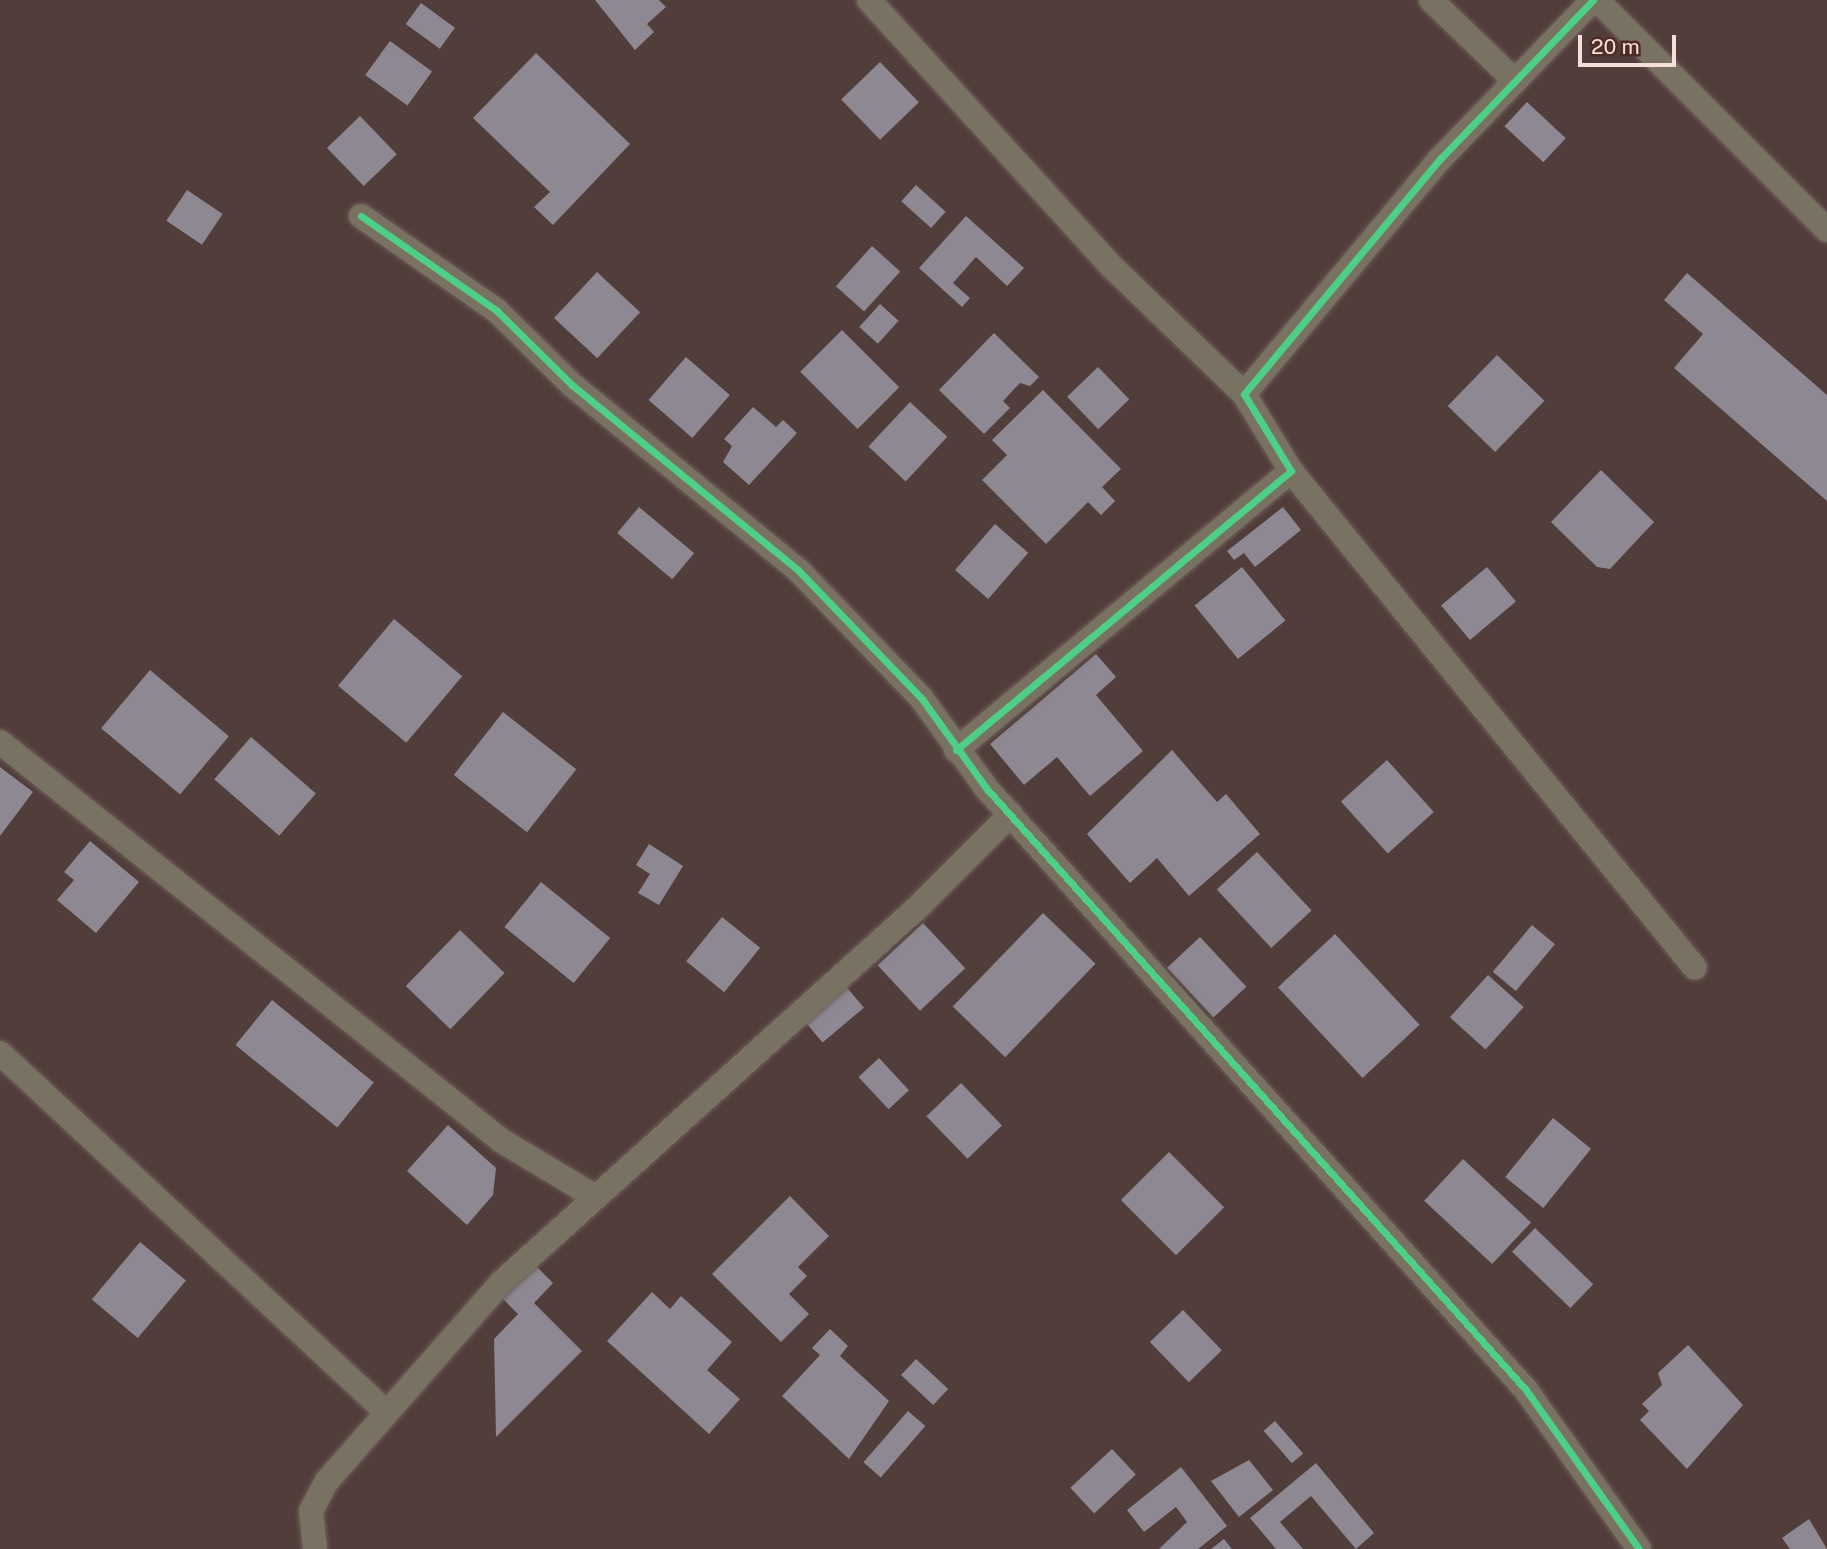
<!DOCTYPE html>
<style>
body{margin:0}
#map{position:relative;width:1827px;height:1549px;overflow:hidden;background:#513d3a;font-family:"Public Sans",sans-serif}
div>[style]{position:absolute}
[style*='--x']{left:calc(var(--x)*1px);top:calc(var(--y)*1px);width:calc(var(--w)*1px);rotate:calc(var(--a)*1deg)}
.building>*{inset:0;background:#8e8893;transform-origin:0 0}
.roads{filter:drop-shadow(0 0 2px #6d5c58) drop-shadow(0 0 2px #6d5c58)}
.minor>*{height:24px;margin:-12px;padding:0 12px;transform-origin:12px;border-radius:12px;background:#797162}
.cycleway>*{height:7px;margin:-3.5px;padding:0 3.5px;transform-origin:3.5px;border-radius:3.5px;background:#4dcf88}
span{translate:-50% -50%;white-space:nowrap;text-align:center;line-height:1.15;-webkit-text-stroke:7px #4f2d26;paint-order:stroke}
.scale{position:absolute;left:1578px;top:35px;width:98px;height:32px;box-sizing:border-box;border:4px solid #f6dfda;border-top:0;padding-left:9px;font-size:21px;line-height:24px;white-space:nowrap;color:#f6dfda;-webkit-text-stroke:5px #4f2d26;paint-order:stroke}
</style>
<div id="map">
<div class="building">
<div style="clip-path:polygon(595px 0,659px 0,666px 7px,647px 24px,654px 32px,635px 50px)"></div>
<div style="left:421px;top:3px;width:42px;height:26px;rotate:36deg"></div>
<div style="left:390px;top:41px;width:52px;height:42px;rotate:36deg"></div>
<div style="clip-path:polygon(536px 53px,630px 144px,553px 225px,534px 207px,550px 192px,473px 118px)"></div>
<div style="left:880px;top:62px;width:56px;height:54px;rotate:46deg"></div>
<div style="left:1527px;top:102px;width:53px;height:33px;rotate:43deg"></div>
<div style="left:360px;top:116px;width:53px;height:46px;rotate:46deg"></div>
<div style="left:916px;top:185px;width:40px;height:22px;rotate:42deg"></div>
<div style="left:187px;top:190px;width:43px;height:37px;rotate:34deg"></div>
<div style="clip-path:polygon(966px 216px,1024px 268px,1007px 286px,976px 257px,953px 283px,970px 298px,962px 307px,919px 268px)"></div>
<div style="left:872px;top:246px;width:38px;height:54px;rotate:42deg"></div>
<div style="left:597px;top:272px;width:59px;height:63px;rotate:43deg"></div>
<div style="clip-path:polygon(1687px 273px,1827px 395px,1827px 501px,1674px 368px,1703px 334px,1664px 300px)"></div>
<div style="left:880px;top:304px;width:25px;height:31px;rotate:42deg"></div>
<div style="left:842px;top:330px;width:81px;height:59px;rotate:45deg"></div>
<div style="clip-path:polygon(994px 333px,1039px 377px,1030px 386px,1020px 383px,1003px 401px,1010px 408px,984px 434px,939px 390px)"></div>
<div style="left:1497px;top:355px;width:66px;height:71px;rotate:44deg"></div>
<div style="left:686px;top:357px;width:58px;height:57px;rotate:41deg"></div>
<div style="left:1098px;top:367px;width:45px;height:43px;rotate:46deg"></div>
<div style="clip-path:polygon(1043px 390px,1121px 469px,1102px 487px,1115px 501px,1101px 515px,1088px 502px,1046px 544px,982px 480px,1007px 455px,992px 440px)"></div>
<div style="left:910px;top:402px;width:51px;height:61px;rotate:43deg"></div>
<div style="clip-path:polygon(753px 407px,776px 427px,783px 420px,797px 433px,749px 485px,723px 462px,732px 446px,724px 439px)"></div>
<div style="clip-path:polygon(1601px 470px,1654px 522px,1610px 569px,1597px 567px,1551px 522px)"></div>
<div style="left:639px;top:507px;width:72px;height:34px;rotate:40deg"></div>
<div style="clip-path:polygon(1283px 507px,1301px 530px,1255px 567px,1244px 553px,1234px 560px,1227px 551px)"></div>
<div style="left:995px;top:524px;width:44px;height:61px;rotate:41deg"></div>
<div style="left:1242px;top:567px;width:69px;height:61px;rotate:51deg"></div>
<div style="left:1487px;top:567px;width:45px;height:60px;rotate:50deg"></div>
<div style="left:394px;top:619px;width:89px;height:87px;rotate:40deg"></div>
<div style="clip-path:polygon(1096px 654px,1116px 677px,1096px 695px,1143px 751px,1090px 796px,1057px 757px,1024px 785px,990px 744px)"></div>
<div style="left:150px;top:670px;width:103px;height:76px;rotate:40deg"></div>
<div style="left:503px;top:712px;width:93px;height:80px;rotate:38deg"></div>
<div style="left:251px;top:737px;width:86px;height:56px;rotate:41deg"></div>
<div style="clip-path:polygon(1172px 750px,1217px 802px,1226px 794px,1260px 834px,1189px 896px,1157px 858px,1130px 883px,1087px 834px)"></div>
<div style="left:1387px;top:760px;width:70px;height:62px;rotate:48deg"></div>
<div style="clip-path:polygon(0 767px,33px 792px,0 836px)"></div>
<div style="clip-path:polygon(90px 841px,139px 882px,96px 933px,57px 900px,74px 880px,64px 872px)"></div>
<div style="clip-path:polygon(649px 844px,683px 866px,659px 905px,638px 893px,650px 874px,636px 865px)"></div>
<div style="left:1257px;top:852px;width:80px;height:55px;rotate:47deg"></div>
<div style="left:541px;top:882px;width:89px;height:58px;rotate:39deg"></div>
<div style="left:1043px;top:913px;width:73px;height:130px;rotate:44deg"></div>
<div style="left:722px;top:917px;width:49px;height:57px;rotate:39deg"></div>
<div style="left:923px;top:923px;width:62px;height:62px;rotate:47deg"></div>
<div style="left:1532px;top:925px;width:30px;height:61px;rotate:40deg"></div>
<div style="left:460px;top:930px;width:62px;height:78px;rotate:44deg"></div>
<div style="left:1335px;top:934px;width:124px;height:78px;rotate:47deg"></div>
<div style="left:1200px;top:937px;width:68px;height:45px;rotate:47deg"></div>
<div style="left:1488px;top:975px;width:48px;height:57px;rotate:42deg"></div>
<div style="left:844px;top:984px;width:31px;height:54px;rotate:50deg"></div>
<div style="left:272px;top:1000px;width:131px;height:58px;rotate:39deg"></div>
<div style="left:879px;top:1058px;width:44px;height:28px;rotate:47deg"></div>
<div style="left:961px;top:1083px;width:59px;height:48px;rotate:46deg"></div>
<div style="left:1553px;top:1118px;width:49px;height:76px;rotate:39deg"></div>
<div style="clip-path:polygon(448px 1125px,496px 1168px,493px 1195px,467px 1225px,407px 1171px)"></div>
<div style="left:1169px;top:1152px;width:78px;height:68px;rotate:45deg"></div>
<div style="left:1463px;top:1159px;width:93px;height:57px;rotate:43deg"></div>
<div style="clip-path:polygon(790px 1196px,829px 1236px,798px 1267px,807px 1276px,789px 1294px,809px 1314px,781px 1342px,712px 1274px)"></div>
<div style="left:1535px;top:1228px;width:81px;height:33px;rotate:44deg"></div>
<div style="left:140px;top:1242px;width:60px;height:75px;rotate:40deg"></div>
<div style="clip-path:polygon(533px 1263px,553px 1283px,534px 1303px,582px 1351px,496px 1437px,494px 1339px,518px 1314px,500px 1296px)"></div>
<div style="clip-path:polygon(652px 1292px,670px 1309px,681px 1296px,732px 1342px,707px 1370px,740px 1399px,709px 1434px,607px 1341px)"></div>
<div style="left:1183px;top:1310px;width:56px;height:46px;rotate:46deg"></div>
<div style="clip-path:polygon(830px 1329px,848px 1346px,840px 1356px,889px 1401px,849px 1459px,782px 1396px,820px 1355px,812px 1348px)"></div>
<div style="clip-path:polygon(1688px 1345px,1743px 1405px,1687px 1469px,1640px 1420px,1649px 1411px,1642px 1404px,1662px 1385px,1658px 1373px)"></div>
<div style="left:916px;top:1359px;width:44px;height:22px;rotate:43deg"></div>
<div style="left:908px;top:1411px;width:23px;height:68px;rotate:41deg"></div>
<div style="left:1275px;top:1421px;width:43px;height:15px;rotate:49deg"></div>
<div style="left:1112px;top:1449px;width:35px;height:57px;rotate:47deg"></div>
<div style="clip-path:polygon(1249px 1460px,1273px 1490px,1239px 1517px,1211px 1481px)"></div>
<div style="clip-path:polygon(1316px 1463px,1374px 1533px,1356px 1549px,1311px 1496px,1280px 1522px,1303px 1549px,1276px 1549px,1250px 1518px)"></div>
<div style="clip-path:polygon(1181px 1467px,1227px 1526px,1198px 1549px,1159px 1549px,1187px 1522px,1176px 1507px,1144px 1532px,1127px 1510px)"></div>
<div style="clip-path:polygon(1809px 1519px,1827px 1549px,1790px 1549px,1782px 1538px)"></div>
<div style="clip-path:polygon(1224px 1539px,1232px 1549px,1211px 1549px)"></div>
</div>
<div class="roads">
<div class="minor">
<div style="--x:869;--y:0;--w:357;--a:47.7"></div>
<div style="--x:1109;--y:264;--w:187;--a:43.9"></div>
<div style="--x:1431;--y:0;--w:114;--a:43.9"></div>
<div style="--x:1597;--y:0;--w:325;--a:45"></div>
<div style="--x:361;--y:216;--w:166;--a:34.9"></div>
<div style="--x:497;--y:311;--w:105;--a:44.6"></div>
<div style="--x:572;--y:385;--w:293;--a:39.3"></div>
<div style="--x:799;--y:571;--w:178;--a:46.1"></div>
<div style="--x:922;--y:699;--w:111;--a:54.2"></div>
<div style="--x:987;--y:789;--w:807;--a:48.11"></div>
<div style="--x:1526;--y:1390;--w:195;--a:54.6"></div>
<div style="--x:1291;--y:471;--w:640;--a:50.89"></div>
<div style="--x:0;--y:742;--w:641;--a:38.48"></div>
<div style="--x:502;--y:1141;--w:107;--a:30.9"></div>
<div style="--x:956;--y:750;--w:436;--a:-39.8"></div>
<div style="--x:1291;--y:471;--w:90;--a:-121.4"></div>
<div style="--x:1244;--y:394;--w:306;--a:-50.2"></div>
<div style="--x:1440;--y:159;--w:221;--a:-46.1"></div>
<div style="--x:0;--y:1053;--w:524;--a:42.91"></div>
<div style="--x:315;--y:1549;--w:38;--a:-96"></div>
<div style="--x:311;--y:1511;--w:34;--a:-62"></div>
<div style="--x:327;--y:1481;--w:266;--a:-48.7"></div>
<div style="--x:503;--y:1281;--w:556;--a:-42.01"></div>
<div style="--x:916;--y:909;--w:134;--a:-45"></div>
</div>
</div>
<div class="cycleway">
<div style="--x:361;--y:216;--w:166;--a:34.9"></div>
<div style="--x:497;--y:311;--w:105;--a:44.6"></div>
<div style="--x:572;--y:385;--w:293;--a:39.3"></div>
<div style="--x:799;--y:571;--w:178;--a:46.1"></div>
<div style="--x:922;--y:699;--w:111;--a:54.2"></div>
<div style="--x:987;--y:789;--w:807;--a:48.11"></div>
<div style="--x:1526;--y:1390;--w:195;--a:54.6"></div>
<div style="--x:956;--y:750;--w:436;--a:-39.8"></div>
<div style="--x:1291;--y:471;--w:90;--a:-121.4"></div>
<div style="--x:1244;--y:394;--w:306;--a:-50.2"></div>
<div style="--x:1440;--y:159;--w:221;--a:-46.1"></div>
</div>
<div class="scale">20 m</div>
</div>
